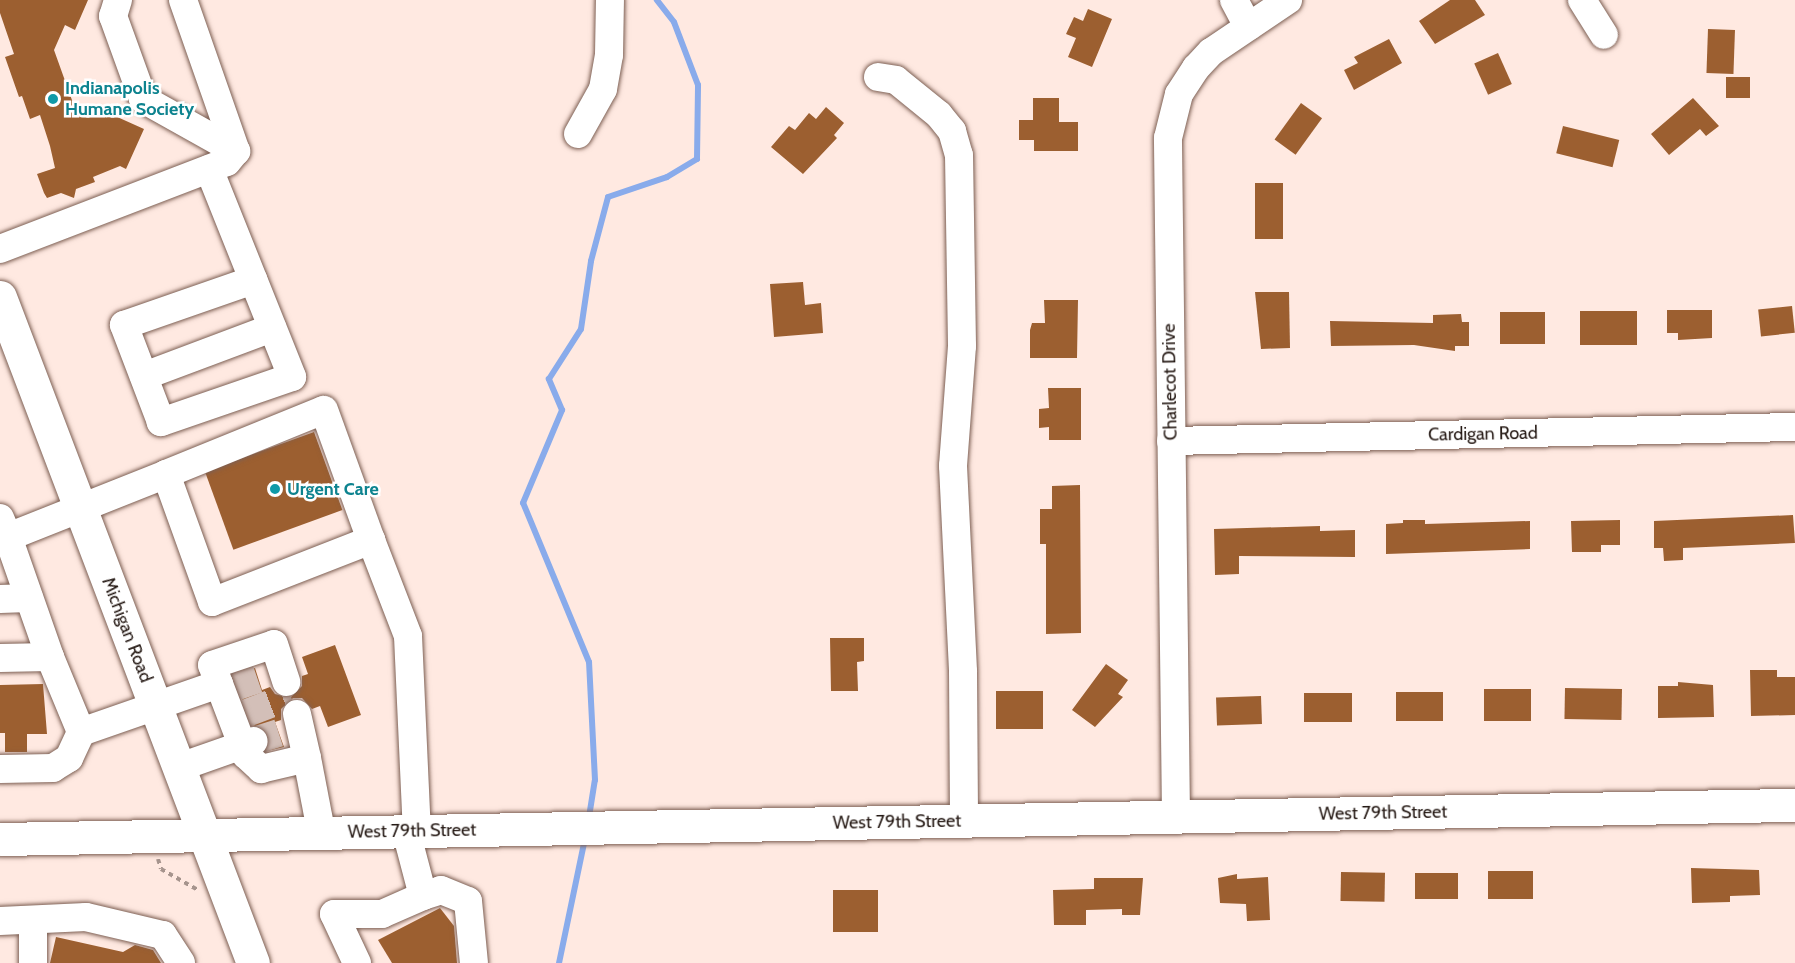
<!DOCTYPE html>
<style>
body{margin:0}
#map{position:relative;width:1795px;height:963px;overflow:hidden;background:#ffe9e1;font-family:Cabin,sans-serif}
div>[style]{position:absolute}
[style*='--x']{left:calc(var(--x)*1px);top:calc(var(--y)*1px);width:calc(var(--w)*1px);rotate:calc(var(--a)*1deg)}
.stream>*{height:6px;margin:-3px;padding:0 3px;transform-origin:3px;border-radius:3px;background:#89abeb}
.building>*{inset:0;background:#9c5f30;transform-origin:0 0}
.minor-tunnel>*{height:28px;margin-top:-14px;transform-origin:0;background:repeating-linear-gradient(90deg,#d3bfb8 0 28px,transparent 0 42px)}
.path>*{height:4px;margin-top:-2px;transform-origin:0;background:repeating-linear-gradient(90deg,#a6948d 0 4.5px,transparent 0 9px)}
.roads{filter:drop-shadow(0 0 2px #7d5f53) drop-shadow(0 0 2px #7d5f53)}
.minor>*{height:28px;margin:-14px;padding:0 14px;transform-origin:14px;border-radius:14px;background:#fff}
.major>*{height:33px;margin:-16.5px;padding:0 16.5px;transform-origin:16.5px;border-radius:16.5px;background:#fff}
.dots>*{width:16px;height:16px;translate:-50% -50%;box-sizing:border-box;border:3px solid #fff;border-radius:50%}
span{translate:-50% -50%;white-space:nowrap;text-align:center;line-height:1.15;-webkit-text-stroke:5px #fff;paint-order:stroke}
.culture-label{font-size:18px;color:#0d838f;font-weight:700}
.left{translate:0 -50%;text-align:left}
.street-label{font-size:18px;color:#231712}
</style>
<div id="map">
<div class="stream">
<div style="--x:589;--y:817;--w:37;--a:-81"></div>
<div style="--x:595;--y:780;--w:118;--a:-92.9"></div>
<div style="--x:589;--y:662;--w:172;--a:-112.5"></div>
<div style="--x:523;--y:503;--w:101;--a:-67.2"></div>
<div style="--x:562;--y:410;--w:34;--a:-113"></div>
<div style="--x:549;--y:379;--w:59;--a:-57.4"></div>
<div style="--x:581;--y:329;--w:69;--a:-81.6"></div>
<div style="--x:591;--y:261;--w:66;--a:-75.1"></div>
<div style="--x:608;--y:197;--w:62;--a:-18.7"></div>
<div style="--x:667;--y:177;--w:35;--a:-31"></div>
<div style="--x:697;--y:159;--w:74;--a:-89.2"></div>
<div style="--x:698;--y:85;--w:67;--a:-110.9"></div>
<div style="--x:674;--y:22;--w:28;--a:-128"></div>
<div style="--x:559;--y:963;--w:127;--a:-78.2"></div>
</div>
<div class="building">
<div style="clip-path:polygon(0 0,88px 0,75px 30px,65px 25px,54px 50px,73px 103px,93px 111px,95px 107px,144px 129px,126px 169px,120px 166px,93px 177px,95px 182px,76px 189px,74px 198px,61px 193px,47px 198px,44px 193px,37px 174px,55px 168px,50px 146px,40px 115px,30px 119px,22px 96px,19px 97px,5px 57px,14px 54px,0 13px)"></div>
<div style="clip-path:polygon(1450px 0,1475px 0,1485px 15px,1435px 44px,1419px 21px)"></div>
<div style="clip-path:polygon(1088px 9px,1112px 19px,1092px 67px,1068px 57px,1076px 38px,1066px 34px,1074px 17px,1083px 21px)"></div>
<div style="left:1708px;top:29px;width:27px;height:44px;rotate:2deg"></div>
<div style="clip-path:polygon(1389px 39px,1402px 63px,1354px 90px,1344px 70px,1358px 63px,1354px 57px)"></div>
<div style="left:1498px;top:53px;width:34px;height:26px;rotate:66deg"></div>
<div style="left:1726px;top:77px;width:24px;height:21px"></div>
<div style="clip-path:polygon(1033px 98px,1059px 98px,1059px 122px,1078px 122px,1078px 151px,1034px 151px,1034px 140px,1019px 140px,1019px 120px,1033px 120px)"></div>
<div style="clip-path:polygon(1693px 98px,1719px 126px,1706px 136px,1700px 129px,1669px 155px,1651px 134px)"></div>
<div style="left:1301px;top:103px;width:26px;height:45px;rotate:36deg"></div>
<div style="clip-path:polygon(826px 107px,844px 123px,834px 135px,837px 138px,803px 174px,771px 147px,789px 126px,795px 130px,809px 113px,816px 119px)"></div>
<div style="left:1563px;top:126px;width:58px;height:28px;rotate:14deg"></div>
<div style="left:1255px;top:183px;width:28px;height:56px"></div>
<div style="clip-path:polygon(803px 282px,805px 305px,821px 303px,823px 333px,774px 337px,770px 284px)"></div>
<div style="clip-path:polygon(1255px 292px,1289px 292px,1290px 348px,1261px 349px)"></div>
<div style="clip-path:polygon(1044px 300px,1078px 300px,1077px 358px,1030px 358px,1030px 330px,1032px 323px,1045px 323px)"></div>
<div style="left:1792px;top:306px;width:27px;height:34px;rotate:84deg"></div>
<div style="clip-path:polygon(1667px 310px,1712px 310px,1712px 338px,1678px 340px,1678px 333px,1667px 333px)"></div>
<div style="left:1637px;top:311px;width:34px;height:57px;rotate:90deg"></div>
<div style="left:1500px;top:312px;width:45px;height:32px"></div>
<div style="clip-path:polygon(1461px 314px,1462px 322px,1469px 322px,1469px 346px,1455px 346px,1455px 351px,1414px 345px,1331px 346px,1330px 321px,1433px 323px,1433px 315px)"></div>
<div style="clip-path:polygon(1048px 388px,1081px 388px,1081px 440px,1049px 440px,1049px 427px,1039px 428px,1039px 409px,1049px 408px)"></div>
<div style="left:314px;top:432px;width:83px;height:116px;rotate:70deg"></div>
<div style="clip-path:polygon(1080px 485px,1081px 633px,1046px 634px,1046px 544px,1040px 544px,1040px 509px,1052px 509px,1052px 486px)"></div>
<div style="clip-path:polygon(1793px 515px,1795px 543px,1683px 548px,1683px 560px,1664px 561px,1663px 548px,1654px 548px,1654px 521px)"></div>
<div style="clip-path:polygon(1403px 520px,1425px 520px,1425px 524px,1530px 521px,1530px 549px,1386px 554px,1386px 524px,1403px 523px)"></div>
<div style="clip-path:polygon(1620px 520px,1620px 545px,1601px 545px,1601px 552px,1572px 552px,1571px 521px)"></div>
<div style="clip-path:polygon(1320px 526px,1320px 531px,1355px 530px,1355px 557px,1239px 556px,1239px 574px,1215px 575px,1214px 529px)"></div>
<div style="clip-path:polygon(830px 638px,864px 638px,864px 661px,857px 662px,858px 691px,831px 691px)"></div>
<div style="clip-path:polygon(335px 645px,361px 715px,328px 727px,320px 706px,312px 709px,302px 698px,293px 698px,281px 709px,281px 720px,275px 722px,284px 747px,267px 751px,269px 735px,264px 728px,252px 725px,233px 675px,255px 668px,262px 690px,270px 687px,275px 694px,290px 698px,302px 686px,302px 676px,308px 674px,302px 657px)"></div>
<div style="clip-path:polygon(1106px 664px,1128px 680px,1118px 694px,1123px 697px,1095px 727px,1072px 710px)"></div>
<div style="clip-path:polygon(1750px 670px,1777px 670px,1777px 677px,1795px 677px,1795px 715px,1751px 716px)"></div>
<div style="clip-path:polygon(1678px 682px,1713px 685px,1714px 717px,1658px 718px,1658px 686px,1678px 686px)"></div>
<div style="clip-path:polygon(43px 684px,47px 734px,27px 734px,27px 752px,5px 752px,5px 733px,0 733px,0 685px)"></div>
<div style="left:1565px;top:688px;width:57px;height:31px;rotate:1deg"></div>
<div style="left:1531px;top:689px;width:32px;height:47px;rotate:90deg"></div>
<div style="left:1043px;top:691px;width:38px;height:47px;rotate:90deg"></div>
<div style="left:1396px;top:692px;width:47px;height:29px"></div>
<div style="left:1304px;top:693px;width:48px;height:29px"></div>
<div style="left:1261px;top:696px;width:28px;height:45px;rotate:88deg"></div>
<div style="clip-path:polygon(1691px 868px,1759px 870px,1760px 895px,1730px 896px,1730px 902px,1692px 903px)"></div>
<div style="left:1533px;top:871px;width:28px;height:45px;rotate:90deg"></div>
<div style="left:1341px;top:872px;width:44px;height:29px;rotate:1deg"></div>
<div style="left:1415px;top:873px;width:43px;height:26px"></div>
<div style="clip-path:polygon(1237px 874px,1237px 879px,1268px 877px,1270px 920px,1247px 921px,1246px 904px,1220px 903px,1218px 878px)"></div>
<div style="clip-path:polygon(1094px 878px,1143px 878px,1140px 915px,1122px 915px,1122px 909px,1086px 910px,1086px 925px,1054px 925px,1053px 890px,1094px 889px)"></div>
<div style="left:833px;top:890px;width:45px;height:42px"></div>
<div style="clip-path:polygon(440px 908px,454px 926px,457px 963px,392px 963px,378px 940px)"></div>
<div style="clip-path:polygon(56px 937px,123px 952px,135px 945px,153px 950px,161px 963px,50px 963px)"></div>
</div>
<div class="minor-tunnel">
<div style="--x:235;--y:687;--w:24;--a:-19"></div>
<div style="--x:244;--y:714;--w:50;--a:-21"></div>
<div style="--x:254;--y:741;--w:26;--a:-18"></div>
</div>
<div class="path">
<div style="--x:158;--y:859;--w:10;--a:73"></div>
<div style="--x:161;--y:869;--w:43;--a:29.6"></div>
</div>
<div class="roads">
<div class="minor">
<div style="--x:118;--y:0;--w:17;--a:107"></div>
<div style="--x:113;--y:16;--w:88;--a:70.1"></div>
<div style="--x:143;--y:99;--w:107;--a:29.2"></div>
<div style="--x:183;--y:0;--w:160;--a:70.7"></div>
<div style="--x:1234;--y:0;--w:30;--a:62"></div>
<div style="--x:1582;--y:0;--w:41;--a:57.8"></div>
<div style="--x:878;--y:77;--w:18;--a:9"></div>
<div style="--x:896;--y:80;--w:55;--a:39.1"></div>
<div style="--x:939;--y:115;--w:21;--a:51"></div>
<div style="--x:952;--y:131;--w:25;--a:74"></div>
<div style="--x:959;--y:155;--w:191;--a:89.1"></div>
<div style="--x:962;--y:346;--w:120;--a:94.3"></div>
<div style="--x:953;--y:466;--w:206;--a:87.2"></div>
<div style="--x:963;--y:672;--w:148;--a:89.6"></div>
<div style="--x:578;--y:134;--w:51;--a:-60.9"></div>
<div style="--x:603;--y:89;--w:35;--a:-80"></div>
<div style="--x:609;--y:55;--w:55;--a:-89"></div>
<div style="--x:209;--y:169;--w:224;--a:68.2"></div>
<div style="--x:292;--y:377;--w:139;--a:161"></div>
<div style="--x:161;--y:422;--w:104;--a:-110.9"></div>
<div style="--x:124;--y:325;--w:137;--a:-19.2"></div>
<div style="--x:0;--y:249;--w:243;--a:-21"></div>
<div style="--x:227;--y:162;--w:14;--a:-51"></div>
<div style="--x:144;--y:376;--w:137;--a:-20.6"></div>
<div style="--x:1171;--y:441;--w:624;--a:-1.29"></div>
<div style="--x:166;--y:474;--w:170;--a:-22.1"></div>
<div style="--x:324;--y:410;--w:138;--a:70.1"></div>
<div style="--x:0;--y:518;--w:21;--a:67"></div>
<div style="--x:8;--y:537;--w:170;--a:-21.7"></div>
<div style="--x:166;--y:474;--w:136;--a:70.2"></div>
<div style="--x:212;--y:602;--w:171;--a:-21.3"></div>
<div style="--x:371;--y:540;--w:103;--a:68.9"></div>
<div style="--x:408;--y:636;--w:195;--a:87.4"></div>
<div style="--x:0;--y:537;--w:8;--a:0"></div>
<div style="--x:8;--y:537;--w:127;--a:70.7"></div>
<div style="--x:50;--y:657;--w:50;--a:178.9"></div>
<div style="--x:0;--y:599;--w:29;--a:-2"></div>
<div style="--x:219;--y:684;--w:20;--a:-110"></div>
<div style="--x:212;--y:665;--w:65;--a:-18.7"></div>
<div style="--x:274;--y:644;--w:40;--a:72"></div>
<div style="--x:297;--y:714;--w:45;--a:77.2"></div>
<div style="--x:81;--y:732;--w:146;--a:-19.2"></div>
<div style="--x:219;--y:684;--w:76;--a:69.2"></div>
<div style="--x:246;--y:755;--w:21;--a:43"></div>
<div style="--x:261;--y:769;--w:47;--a:-13.4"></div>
<div style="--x:307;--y:758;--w:74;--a:79.1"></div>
<div style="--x:180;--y:767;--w:78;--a:-19.4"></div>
<div style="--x:0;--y:769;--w:53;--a:-1.1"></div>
<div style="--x:53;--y:768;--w:19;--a:-32"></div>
<div style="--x:69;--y:758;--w:29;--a:-65"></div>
<div style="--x:81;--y:732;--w:81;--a:-112.5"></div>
<div style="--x:1176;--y:817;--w:679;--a:-90.68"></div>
<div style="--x:1168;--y:138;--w:45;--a:-76"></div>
<div style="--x:1179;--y:94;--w:31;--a:-57"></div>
<div style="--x:1196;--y:68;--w:22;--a:-47"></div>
<div style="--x:1211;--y:52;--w:93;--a:-34"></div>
<div style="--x:423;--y:896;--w:19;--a:-18"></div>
<div style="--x:441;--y:890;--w:29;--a:22"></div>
<div style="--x:468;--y:901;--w:62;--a:84.5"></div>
<div style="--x:33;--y:920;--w:43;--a:90"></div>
<div style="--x:0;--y:921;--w:86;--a:-2.7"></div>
<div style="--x:86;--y:917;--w:79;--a:13.2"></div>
<div style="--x:163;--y:935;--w:33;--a:57"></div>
<div style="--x:357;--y:963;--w:54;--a:-115.1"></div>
<div style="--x:334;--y:914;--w:48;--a:0"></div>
<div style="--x:382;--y:914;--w:45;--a:-23.7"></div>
<div style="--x:423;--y:896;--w:67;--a:-104.7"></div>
</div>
<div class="major">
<div style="--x:0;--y:297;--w:712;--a:69.2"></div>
<div style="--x:0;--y:839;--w:1795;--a:-1.09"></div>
</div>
</div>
<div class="dots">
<div style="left:53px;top:99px;background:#0f9aa8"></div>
<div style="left:275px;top:489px;background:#0f9aa8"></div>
</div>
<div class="culture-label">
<span class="left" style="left:65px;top:99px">Indianapolis<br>Humane Society</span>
<span class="left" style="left:287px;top:489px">Urgent Care</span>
</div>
<div class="street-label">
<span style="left:1170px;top:382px;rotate:-91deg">Charlecot Drive</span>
<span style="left:1483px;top:434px;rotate:-1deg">Cardigan Road</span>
<span style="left:127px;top:630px;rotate:69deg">Michigan Road</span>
<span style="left:1383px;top:813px;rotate:-1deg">West 79th Street</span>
<span style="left:897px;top:822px;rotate:-1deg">West 79th Street</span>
<span style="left:412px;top:831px;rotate:-1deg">West 79th Street</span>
</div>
</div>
